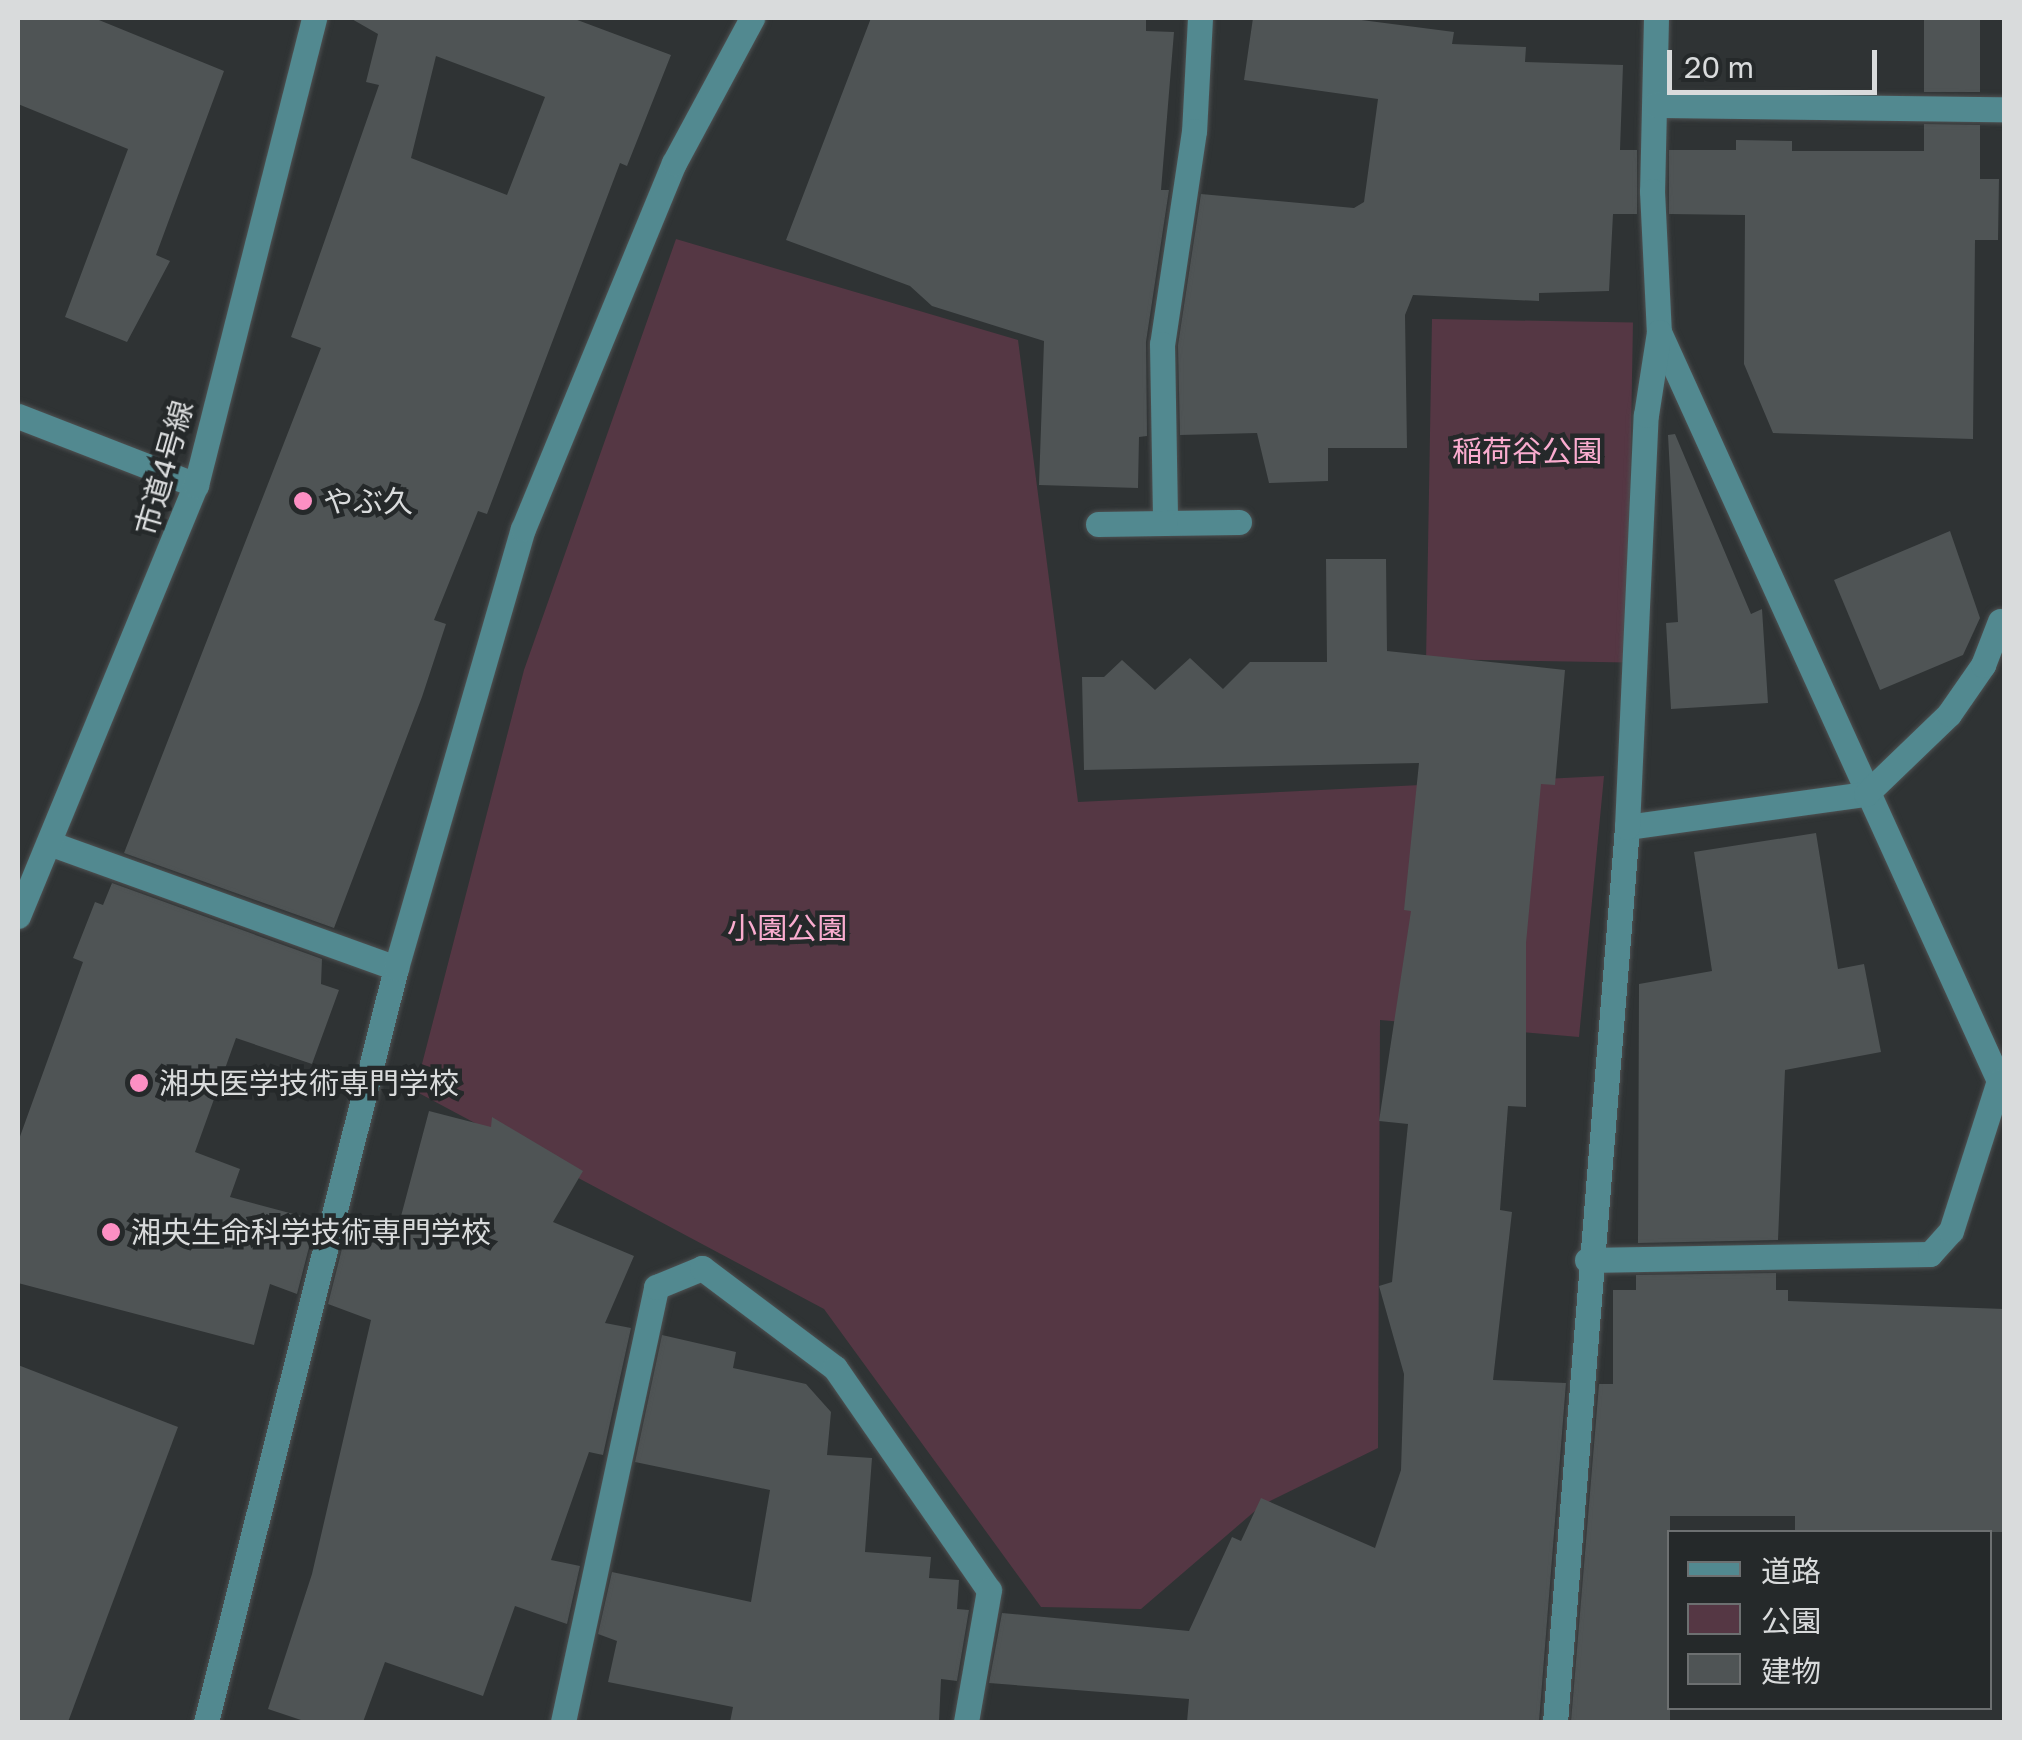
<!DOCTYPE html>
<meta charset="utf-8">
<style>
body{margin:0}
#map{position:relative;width:2022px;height:1740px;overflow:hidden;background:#2f3334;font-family:"Golos Text","Noto Sans JP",sans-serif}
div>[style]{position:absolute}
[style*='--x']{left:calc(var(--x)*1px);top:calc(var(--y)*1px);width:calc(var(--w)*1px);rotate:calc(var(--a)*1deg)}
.green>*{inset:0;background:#553744;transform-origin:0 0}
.building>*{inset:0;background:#4f5455;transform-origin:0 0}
.roads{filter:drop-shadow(0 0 2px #4e5152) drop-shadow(0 0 2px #4e5152)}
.minor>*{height:25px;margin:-12.5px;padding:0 12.5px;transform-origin:12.5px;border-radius:12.5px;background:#528990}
.dots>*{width:28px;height:28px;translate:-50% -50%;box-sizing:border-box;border:5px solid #25292a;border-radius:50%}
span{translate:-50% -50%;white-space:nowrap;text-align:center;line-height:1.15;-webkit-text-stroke:9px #25292a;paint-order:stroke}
.park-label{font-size:30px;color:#faaccf}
.street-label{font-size:30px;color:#d9dbdc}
.poi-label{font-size:30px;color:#d9dbdc}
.left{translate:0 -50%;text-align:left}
.frame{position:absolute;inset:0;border:20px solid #d9dbdc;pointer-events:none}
.legend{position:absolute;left:1667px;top:1530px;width:325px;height:180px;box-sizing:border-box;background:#25292a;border:2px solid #6d7071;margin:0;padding:12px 18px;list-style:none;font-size:30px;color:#d9dbdc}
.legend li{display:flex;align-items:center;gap:20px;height:50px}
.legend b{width:50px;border:2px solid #6d7071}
.scale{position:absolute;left:1667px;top:50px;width:210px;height:45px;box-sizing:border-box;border:5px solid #d9dbdc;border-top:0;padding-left:12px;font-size:30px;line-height:35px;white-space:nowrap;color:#d9dbdc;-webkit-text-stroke:8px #25292a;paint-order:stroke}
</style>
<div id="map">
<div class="green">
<div style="clip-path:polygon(676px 239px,1018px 340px,1078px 802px,1604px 776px,1579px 1037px,1380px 1020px,1378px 1448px,1262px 1505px,1141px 1609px,1041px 1607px,824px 1309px,415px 1091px,524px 670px)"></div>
<div style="left:1432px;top:319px;width:201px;height:340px;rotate:1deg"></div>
</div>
<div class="building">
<div style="clip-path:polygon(18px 18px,94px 18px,224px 71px,156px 255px,170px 261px,127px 342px,65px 317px,128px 149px,18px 104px)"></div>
<div style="clip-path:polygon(evenodd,350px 18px,572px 18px,671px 55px,627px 166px,620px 163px,487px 514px,478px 511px,434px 620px,446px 624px,422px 697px,334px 928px,124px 853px,321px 348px,291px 337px,379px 85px,366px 82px,378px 34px,350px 18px,436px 56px,545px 97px,507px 195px,411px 158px,436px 56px)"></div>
<div style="clip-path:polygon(871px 18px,1146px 18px,1146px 31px,1174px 32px,1161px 190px,1169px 190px,1146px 342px,1147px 436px,1139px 437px,1138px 488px,1039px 485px,1044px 341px,932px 306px,910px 286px,786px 240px)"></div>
<div style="clip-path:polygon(1253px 18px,1346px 18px,1454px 32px,1452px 44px,1526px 47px,1525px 62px,1623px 65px,1620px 150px,1637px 150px,1637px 214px,1613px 214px,1609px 291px,1539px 293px,1539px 301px,1413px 295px,1405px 315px,1407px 448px,1328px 448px,1328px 481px,1269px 483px,1257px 433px,1180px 435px,1178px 345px,1201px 194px,1354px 208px,1364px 202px,1378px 99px,1244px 80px)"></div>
<div style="left:1924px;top:18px;width:56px;height:74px"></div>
<div style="clip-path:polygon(1924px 124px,1980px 125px,1980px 179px,1999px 179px,1998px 240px,1975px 240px,1973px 439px,1773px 433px,1744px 364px,1745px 215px,1669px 214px,1669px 150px,1736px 150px,1736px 140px,1792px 141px,1792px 151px,1924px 151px)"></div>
<div style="clip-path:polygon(1675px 434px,1751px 614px,1762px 609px,1768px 703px,1671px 709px,1666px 623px,1678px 622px,1668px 435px)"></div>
<div style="clip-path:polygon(1950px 531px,1980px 618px,1963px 655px,1880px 690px,1834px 580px)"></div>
<div style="clip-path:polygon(1326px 559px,1386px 559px,1387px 651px,1565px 670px,1555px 785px,1541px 784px,1526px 943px,1526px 1107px,1508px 1106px,1500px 1210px,1512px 1212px,1493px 1380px,1566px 1383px,1539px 1722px,1187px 1722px,1189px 1699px,989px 1683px,1002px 1613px,1189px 1631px,1232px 1537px,1241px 1541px,1261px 1498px,1375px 1548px,1401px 1470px,1404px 1374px,1379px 1286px,1392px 1282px,1408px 1124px,1379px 1121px,1411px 911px,1404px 910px,1419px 763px,1084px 770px,1082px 677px,1104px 677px,1122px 660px,1155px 690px,1190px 658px,1223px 689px,1250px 662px,1327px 662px)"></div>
<div style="clip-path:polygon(1816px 833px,1838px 969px,1864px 964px,1881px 1052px,1785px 1070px,1778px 1240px,1638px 1243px,1639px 984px,1712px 971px,1694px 852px)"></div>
<div style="clip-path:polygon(112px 883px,322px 959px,321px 984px,339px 990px,312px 1064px,236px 1038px,195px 1152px,240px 1169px,230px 1197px,316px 1220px,297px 1294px,270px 1284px,254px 1345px,18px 1283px,18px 1142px,83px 962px,73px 958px,95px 902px,103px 905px)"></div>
<div style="clip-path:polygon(429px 1111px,491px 1127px,492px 1117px,583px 1171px,553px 1222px,634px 1256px,605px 1323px,631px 1328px,603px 1455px,589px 1452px,551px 1560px,580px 1566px,567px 1624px,515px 1606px,483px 1696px,385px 1662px,363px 1722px,307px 1722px,268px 1709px,312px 1574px,371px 1320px,328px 1304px,347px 1229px,396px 1235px)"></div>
<div style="clip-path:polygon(1776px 1273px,1776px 1290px,1788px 1290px,1788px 1301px,2004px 1309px,2004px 1532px,1795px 1532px,1795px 1516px,1670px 1516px,1670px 1722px,1571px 1722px,1599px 1384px,1613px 1384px,1613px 1290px,1636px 1290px,1636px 1275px)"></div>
<div style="clip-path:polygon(662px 1335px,736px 1352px,733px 1368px,806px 1384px,831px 1412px,827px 1455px,872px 1458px,865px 1552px,931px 1557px,929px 1578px,959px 1580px,957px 1609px,969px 1610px,957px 1681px,941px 1679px,939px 1722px,730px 1722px,733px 1707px,608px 1682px,617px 1641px,598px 1634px,612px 1572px,751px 1602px,770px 1490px,635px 1462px)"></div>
<div style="clip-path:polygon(18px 1365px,178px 1427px,68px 1722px,18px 1722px)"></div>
</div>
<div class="roads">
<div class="minor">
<div style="--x:1200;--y:18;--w:113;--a:93"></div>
<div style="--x:1194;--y:131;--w:215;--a:98.5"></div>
<div style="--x:1162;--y:344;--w:179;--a:89"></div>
<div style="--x:1165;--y:523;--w:74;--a:-0.8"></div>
<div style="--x:1656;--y:18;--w:173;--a:91.3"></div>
<div style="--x:1652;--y:191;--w:141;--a:87.2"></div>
<div style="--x:1659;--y:332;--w:835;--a:65.58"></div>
<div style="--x:1655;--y:105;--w:349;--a:0.7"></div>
<div style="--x:18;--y:416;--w:191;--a:21.2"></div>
<div style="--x:1098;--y:524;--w:67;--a:-0.9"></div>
<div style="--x:1627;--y:827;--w:241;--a:-7.9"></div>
<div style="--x:1866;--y:794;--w:115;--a:-43.9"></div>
<div style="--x:1949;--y:714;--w:60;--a:-55.2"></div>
<div style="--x:1983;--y:665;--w:47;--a:-68.9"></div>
<div style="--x:49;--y:843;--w:369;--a:19.8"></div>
<div style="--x:18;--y:916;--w:466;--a:-67.6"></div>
<div style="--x:196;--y:485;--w:482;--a:-75.8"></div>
<div style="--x:1587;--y:1260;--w:343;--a:-1"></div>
<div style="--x:1930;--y:1254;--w:31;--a:-48"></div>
<div style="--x:1951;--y:1231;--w:157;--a:-72.3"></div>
<div style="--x:206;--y:1722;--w:778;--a:-75.86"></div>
<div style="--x:396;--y:968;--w:457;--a:-73.9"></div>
<div style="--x:523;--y:529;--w:396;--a:-67.6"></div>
<div style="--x:674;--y:163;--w:165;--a:-61.7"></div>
<div style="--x:563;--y:1722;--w:445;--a:-77.9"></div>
<div style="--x:656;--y:1287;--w:50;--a:-22.4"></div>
<div style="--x:702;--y:1268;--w:166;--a:36.9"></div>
<div style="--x:835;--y:1368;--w:270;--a:55.3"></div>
<div style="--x:989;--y:1590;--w:134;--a:99.9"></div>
<div style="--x:1555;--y:1722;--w:898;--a:-85.4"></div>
<div style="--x:1627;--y:827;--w:412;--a:-87.4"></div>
<div style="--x:1646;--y:415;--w:84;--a:-81.1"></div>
</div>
</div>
<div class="dots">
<div style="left:303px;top:501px;background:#fc8fc3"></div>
<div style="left:139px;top:1083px;background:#fc8fc3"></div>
<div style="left:111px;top:1232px;background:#fc8fc3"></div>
</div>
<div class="park-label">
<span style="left:1527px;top:451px">稲荷谷公園</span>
<span style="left:787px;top:928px">小園公園</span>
</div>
<div class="street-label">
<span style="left:164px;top:468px;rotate:-74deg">市道4号線</span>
</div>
<div class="poi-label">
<span class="left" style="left:323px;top:501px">やぶ久</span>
<span class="left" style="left:159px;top:1083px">湘央医学技術専門学校</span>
<span class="left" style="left:131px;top:1232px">湘央生命科学技術専門学校</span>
</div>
<div class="frame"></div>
<ul class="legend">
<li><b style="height:12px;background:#528990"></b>道路</li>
<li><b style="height:28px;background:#553744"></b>公園</li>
<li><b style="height:28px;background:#4f5455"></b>建物</li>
</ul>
<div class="scale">20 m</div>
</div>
